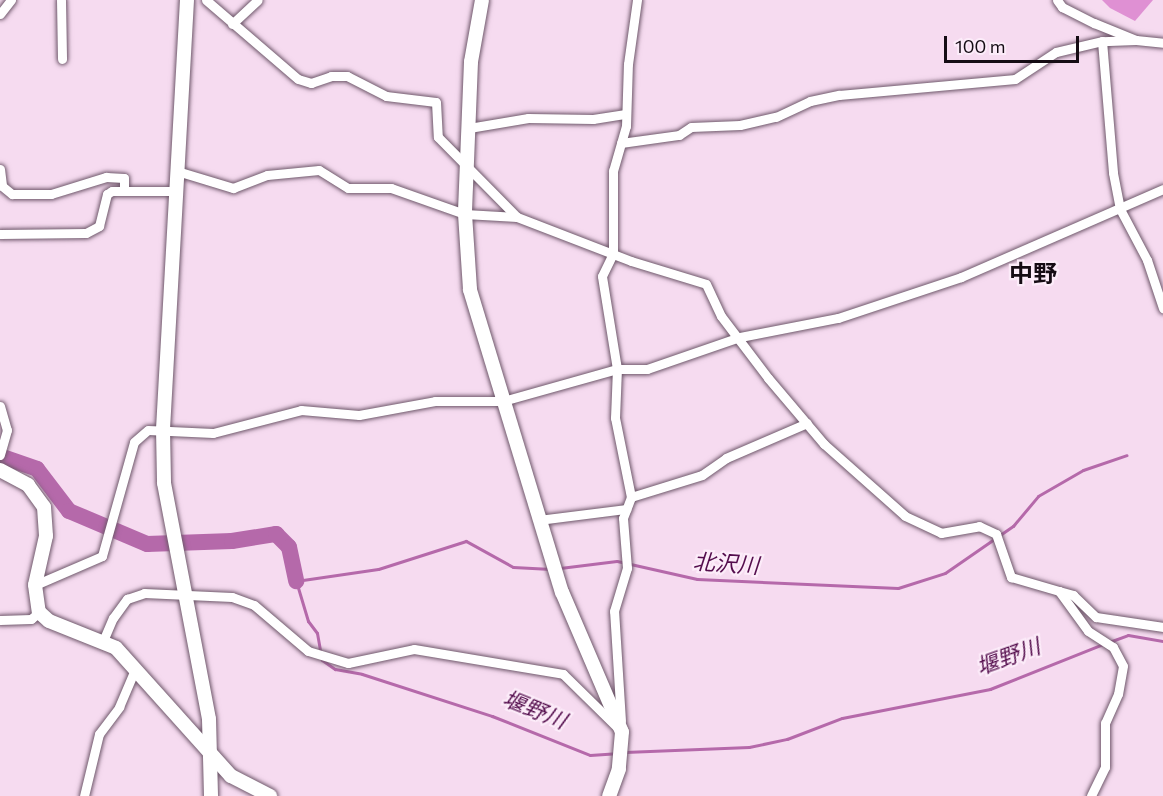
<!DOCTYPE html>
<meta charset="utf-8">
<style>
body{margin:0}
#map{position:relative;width:1163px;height:796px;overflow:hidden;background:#f6dbf0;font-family:Commissioner,"Noto Sans JP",sans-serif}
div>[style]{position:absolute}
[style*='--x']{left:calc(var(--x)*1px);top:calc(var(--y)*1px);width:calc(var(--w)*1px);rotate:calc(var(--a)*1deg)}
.forest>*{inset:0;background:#df90d3}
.stream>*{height:3px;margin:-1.5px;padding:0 1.5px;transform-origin:1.5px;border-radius:1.5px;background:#b569aa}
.river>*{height:16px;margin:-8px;padding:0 8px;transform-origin:8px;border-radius:8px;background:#b569aa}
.roads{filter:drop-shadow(0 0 2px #6f586b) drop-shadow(0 0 2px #6f586b)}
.street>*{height:9px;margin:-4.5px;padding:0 4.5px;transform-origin:4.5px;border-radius:4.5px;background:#fff}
.secondary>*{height:14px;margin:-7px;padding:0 7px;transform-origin:7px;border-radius:7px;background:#fff}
span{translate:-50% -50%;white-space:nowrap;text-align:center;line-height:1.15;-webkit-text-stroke:4.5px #fcecf9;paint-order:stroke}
.water-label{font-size:22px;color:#540d4d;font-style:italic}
.quarter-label{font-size:24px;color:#150c14;font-weight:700}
.scale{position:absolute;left:944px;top:36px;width:135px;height:27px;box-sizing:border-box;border:3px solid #150c14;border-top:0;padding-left:8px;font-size:18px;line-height:21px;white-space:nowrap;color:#150c14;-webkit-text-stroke:4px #fcecf9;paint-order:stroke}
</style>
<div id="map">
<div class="forest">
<div style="clip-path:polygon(1102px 0,1153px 0,1135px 21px,1110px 8px)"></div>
</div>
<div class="stream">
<div style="--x:560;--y:568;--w:57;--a:-7"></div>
<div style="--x:617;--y:561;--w:82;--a:12.7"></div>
<div style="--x:697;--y:579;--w:201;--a:2.6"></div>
<div style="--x:898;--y:588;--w:49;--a:-17.7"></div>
<div style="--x:945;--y:573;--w:83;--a:-34.7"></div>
<div style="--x:1013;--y:526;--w:39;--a:-50"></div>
<div style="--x:1038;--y:496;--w:52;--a:-30"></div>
<div style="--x:1083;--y:470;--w:46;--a:-18.8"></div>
<div style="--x:551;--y:569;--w:38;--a:-177"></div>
<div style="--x:513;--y:567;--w:54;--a:-151"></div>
<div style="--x:466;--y:541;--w:92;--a:162.3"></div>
<div style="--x:378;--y:569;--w:83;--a:171.7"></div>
<div style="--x:296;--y:581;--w:42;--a:73.3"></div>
<div style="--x:308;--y:621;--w:15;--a:53"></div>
<div style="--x:317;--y:633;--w:27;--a:80"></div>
<div style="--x:322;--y:660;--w:16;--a:35"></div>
<div style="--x:335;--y:669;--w:27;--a:10"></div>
<div style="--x:362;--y:674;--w:137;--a:17.9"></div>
<div style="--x:492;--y:716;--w:105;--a:21.7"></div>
<div style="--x:590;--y:755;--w:26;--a:-4"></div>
<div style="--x:1109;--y:642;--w:20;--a:-20"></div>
<div style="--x:1128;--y:635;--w:36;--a:10"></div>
<div style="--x:625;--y:752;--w:124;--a:-2.3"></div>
<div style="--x:749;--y:747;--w:39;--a:-12"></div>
<div style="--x:787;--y:739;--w:59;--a:-20.9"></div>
<div style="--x:842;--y:718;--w:151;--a:-11.1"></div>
<div style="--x:990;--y:689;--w:122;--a:-21.7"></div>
</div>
<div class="river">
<div style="--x:0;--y:456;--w:39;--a:19"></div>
<div style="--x:37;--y:469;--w:53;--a:52.7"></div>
<div style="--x:69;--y:511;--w:85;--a:22.9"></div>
<div style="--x:147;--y:544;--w:85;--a:-2"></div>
<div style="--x:232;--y:541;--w:45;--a:-9"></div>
<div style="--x:276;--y:534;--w:18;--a:45"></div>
<div style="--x:289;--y:547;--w:35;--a:78"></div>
</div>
<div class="roads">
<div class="street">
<div style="--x:61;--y:0;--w:59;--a:89"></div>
<div style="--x:206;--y:0;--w:121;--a:40.7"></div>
<div style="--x:298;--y:79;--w:14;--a:17"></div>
<div style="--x:311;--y:83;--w:21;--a:-19"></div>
<div style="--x:331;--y:76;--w:16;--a:0"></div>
<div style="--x:347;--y:76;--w:44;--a:27.1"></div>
<div style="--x:386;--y:96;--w:50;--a:6.8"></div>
<div style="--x:436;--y:102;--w:35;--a:87"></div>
<div style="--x:438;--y:137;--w:112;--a:45.4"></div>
<div style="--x:517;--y:217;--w:122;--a:21.1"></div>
<div style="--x:631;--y:261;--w:78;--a:17"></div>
<div style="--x:706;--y:284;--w:35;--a:65"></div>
<div style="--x:721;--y:316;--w:78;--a:52.8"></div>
<div style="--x:768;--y:378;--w:87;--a:49.7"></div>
<div style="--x:824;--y:444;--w:108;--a:41.6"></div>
<div style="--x:905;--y:516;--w:40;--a:25"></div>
<div style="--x:941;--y:533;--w:39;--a:-10"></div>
<div style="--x:979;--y:526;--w:19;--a:25"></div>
<div style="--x:996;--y:534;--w:46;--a:70.8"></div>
<div style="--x:1011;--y:577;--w:50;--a:16.3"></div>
<div style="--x:1059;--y:591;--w:49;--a:54.1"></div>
<div style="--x:1088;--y:631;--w:30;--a:33"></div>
<div style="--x:1113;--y:647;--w:21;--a:62"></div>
<div style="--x:1123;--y:666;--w:28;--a:100"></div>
<div style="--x:1118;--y:694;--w:32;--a:114"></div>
<div style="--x:1105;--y:723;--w:44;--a:90"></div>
<div style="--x:1105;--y:767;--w:32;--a:116"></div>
<div style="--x:1057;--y:0;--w:9;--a:54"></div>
<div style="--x:1062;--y:7;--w:36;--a:27"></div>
<div style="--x:1094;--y:23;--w:45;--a:22"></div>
<div style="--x:1136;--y:40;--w:27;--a:6"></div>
<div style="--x:0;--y:14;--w:18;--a:-52"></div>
<div style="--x:232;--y:24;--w:35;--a:-43"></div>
<div style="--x:1136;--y:40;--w:34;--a:178"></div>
<div style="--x:1102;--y:41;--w:132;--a:85.2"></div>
<div style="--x:1113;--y:173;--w:37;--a:79"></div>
<div style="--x:1120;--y:209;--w:58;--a:62.1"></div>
<div style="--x:1147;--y:260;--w:51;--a:71.6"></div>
<div style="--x:469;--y:128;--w:60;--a:-9.6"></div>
<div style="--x:528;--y:118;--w:65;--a:0.9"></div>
<div style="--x:593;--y:119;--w:33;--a:-9"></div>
<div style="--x:621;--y:143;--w:59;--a:-7.9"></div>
<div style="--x:679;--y:135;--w:14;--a:-34"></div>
<div style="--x:691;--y:127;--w:49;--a:-2.3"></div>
<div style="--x:740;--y:125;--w:37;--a:-13"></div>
<div style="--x:776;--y:117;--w:38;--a:-25"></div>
<div style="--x:810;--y:101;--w:30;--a:-12"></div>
<div style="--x:839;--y:95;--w:177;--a:-5.2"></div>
<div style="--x:1015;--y:79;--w:49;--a:-33.4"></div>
<div style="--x:1056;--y:52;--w:47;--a:-13.4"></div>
<div style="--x:0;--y:169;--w:17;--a:83"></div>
<div style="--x:2;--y:186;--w:13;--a:39"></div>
<div style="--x:12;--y:194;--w:39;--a:0"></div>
<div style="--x:51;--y:194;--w:58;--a:-17.2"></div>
<div style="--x:106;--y:177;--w:18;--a:3"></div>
<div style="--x:124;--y:178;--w:12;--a:90"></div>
<div style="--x:177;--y:171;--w:59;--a:16.9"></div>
<div style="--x:233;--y:188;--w:36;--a:-21"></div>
<div style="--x:267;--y:175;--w:52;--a:-5.5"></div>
<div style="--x:319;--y:170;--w:34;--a:32"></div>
<div style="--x:348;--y:188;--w:43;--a:0"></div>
<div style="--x:391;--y:188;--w:78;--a:19.4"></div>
<div style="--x:465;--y:214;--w:52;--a:3.3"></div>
<div style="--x:0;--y:234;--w:86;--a:-0.7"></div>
<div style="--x:86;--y:233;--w:15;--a:-28"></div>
<div style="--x:99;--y:226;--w:33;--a:-76"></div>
<div style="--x:107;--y:194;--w:6;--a:-31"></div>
<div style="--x:112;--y:191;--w:64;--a:0"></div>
<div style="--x:0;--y:406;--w:25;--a:74"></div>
<div style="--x:7;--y:430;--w:26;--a:106"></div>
<div style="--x:631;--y:497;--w:74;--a:-17.2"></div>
<div style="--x:702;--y:475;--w:29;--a:-35"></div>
<div style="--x:726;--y:458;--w:88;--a:-23.4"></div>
<div style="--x:539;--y:520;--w:88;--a:-7.2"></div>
<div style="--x:35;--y:585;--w:73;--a:-23.4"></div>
<div style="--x:102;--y:556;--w:118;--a:-74.3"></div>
<div style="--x:134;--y:442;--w:18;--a:-41"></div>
<div style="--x:148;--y:430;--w:65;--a:2.6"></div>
<div style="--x:213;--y:433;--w:91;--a:-14.6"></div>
<div style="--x:301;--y:410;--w:58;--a:4.9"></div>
<div style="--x:359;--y:415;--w:77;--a:-10.4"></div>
<div style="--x:435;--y:401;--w:68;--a:0"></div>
<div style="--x:503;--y:401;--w:118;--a:-15.7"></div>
<div style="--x:617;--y:369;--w:30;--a:0"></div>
<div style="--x:647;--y:369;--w:98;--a:-19"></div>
<div style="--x:740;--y:337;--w:100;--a:-11"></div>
<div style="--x:838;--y:318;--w:130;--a:-18.4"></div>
<div style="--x:961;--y:277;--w:220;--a:-23.5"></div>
<div style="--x:1059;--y:591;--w:15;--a:16"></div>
<div style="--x:1073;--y:595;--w:32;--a:44"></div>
<div style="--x:1096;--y:617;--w:68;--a:8.5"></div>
<div style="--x:0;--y:620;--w:31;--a:-2"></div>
<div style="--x:31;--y:619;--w:11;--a:-41"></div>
<div style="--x:103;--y:641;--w:25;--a:-67"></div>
<div style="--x:113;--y:618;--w:24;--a:-54"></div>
<div style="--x:127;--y:599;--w:18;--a:-19"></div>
<div style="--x:144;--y:593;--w:88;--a:2.6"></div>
<div style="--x:232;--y:597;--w:23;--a:20"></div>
<div style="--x:254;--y:605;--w:71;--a:40.4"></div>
<div style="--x:308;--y:651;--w:42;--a:16.7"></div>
<div style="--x:348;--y:663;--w:67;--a:-12"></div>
<div style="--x:414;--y:649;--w:151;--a:9.5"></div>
<div style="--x:563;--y:674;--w:76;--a:44.5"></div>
<div style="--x:621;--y:721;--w:110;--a:-93.6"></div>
<div style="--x:614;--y:611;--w:45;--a:-73.2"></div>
<div style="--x:627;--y:568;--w:50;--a:-94.6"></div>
<div style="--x:623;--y:518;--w:22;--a:-69"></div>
<div style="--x:631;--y:497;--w:81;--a:-101.4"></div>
<div style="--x:615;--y:418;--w:49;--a:-87.7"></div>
<div style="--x:617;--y:369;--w:94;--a:-99.2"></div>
<div style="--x:602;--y:276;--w:25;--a:-64"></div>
<div style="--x:613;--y:253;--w:82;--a:-90"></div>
<div style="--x:613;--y:171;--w:47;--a:-73.9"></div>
<div style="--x:626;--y:126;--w:62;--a:-88.2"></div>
<div style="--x:628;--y:64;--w:65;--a:-82"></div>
<div style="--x:84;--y:796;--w:64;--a:-76.4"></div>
<div style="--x:99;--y:734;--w:34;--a:-53"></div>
<div style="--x:119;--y:707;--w:43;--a:-67"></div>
</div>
<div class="secondary">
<div style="--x:187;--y:0;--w:430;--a:93.2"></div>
<div style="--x:163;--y:429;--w:54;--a:88.9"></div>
<div style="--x:164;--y:483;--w:240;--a:79.2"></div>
<div style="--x:209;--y:719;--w:77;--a:88.5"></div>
<div style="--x:482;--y:0;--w:63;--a:100.1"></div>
<div style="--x:471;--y:62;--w:152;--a:92.3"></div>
<div style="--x:465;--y:214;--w:76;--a:86.2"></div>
<div style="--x:470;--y:290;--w:316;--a:73.1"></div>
<div style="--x:562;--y:592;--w:152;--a:66.8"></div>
<div style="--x:622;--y:732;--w:37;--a:95"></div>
<div style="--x:619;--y:769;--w:29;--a:110"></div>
<div style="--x:0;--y:470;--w:32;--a:28"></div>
<div style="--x:28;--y:485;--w:27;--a:54"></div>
<div style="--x:44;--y:507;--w:29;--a:86"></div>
<div style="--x:46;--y:536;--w:50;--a:102.7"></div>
<div style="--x:35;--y:585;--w:27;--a:82"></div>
<div style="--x:39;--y:612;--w:13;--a:42"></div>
<div style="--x:49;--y:621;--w:72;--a:21.9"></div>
<div style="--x:116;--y:648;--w:172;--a:48.1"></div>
<div style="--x:231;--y:776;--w:44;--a:27.1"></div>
</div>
</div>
<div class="water-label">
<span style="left:726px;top:563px;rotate:4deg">北沢川</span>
<span style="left:1008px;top:656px;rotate:-20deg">堰野川</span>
<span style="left:535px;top:709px;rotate:22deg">堰野川</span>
</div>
<div class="quarter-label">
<span style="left:1033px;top:273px">中野</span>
</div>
<div class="scale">100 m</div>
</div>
